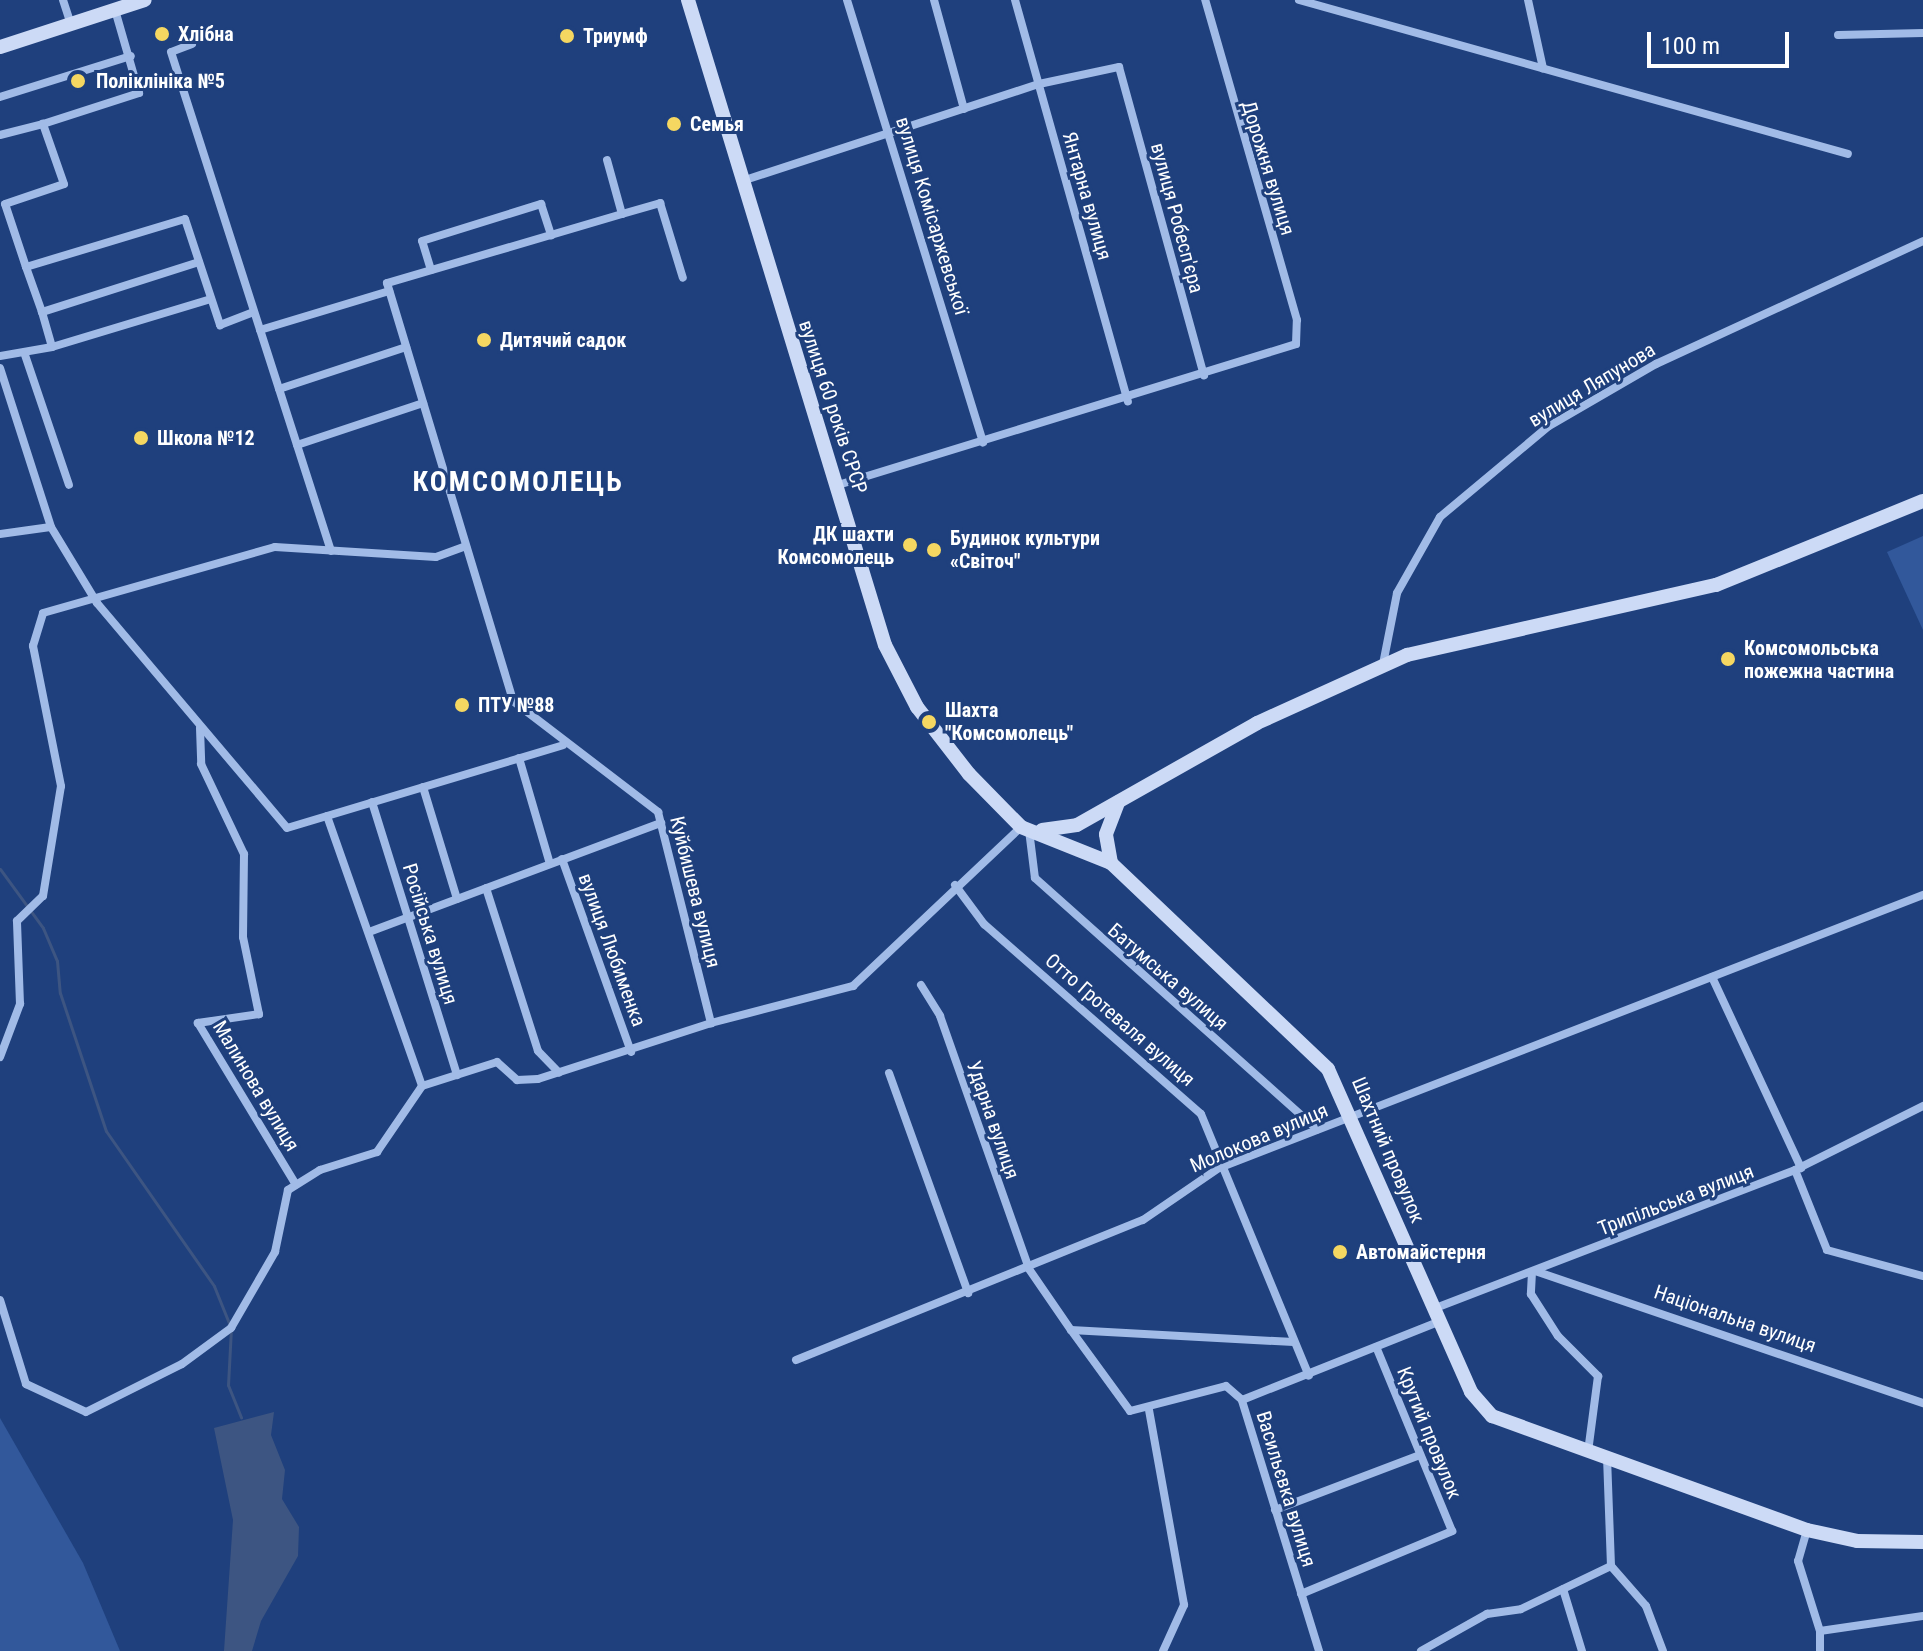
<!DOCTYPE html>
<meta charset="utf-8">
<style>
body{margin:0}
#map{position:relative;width:1923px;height:1651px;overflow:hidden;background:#1f407d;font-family:"Roboto Condensed",sans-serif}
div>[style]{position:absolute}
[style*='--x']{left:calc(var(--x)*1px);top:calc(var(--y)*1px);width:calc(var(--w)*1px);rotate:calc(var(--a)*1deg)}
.green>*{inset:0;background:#32589b}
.water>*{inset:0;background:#3d5582}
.stream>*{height:3px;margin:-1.5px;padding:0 1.5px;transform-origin:1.5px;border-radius:1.5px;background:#3d5582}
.street>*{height:8px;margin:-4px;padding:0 4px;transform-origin:4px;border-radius:4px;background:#a1bbe7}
.secondary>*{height:14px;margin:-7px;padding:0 7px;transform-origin:7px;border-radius:7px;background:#ccdaf6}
.dots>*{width:22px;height:22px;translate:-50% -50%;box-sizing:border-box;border:4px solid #1f407d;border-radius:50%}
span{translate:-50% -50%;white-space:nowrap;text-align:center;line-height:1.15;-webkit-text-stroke:6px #1f407d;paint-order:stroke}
.poi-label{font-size:20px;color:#fff;font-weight:700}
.left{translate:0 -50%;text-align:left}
.right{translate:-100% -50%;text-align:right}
.street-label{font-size:20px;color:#fff}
.district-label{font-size:28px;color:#fff;font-weight:700;letter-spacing:2px}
.scale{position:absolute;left:1647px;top:32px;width:142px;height:36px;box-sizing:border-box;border:4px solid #fff;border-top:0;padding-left:10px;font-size:24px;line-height:28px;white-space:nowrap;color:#fff;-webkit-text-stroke:6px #1f407d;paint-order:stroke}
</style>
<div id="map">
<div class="green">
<div style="clip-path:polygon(1923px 536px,1923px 630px,1887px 552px)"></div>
<div style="clip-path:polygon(0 1418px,83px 1563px,120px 1651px,0 1651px)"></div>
</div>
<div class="water">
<div style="clip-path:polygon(274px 1412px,271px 1435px,285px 1470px,282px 1499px,299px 1527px,298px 1556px,261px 1621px,252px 1651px,224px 1651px,233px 1520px,214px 1428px)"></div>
</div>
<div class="stream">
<div style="--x:0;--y:869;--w:73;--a:53.9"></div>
<div style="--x:43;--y:928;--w:36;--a:67"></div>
<div style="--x:57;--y:961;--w:32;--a:85"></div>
<div style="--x:60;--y:993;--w:145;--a:71.6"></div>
<div style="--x:106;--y:1131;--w:189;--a:55.1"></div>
<div style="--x:214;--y:1286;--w:45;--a:68"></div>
<div style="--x:231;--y:1328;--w:57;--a:93"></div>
<div style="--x:228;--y:1385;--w:35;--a:68"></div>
</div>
<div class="street">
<div style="--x:63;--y:0;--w:25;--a:72"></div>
<div style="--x:847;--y:0;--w:463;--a:72.9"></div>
<div style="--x:934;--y:0;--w:113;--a:74.6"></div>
<div style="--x:1015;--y:0;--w:417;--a:74.3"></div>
<div style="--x:1299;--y:0;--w:570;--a:15.67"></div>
<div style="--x:1528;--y:0;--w:70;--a:77.6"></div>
<div style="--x:1838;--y:35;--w:85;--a:-1.3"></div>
<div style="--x:192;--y:44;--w:22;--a:159"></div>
<div style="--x:171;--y:52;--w:524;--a:72.22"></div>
<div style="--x:0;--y:97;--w:137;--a:-17.4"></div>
<div style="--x:0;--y:135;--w:44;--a:-14.3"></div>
<div style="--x:607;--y:160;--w:56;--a:74.5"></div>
<div style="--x:622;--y:214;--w:40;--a:-16"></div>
<div style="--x:660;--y:203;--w:78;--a:73"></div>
<div style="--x:742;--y:181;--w:312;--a:-18.1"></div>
<div style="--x:1039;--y:84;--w:82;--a:-12"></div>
<div style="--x:1119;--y:67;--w:320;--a:74.6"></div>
<div style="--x:622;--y:214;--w:245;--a:163.6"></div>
<div style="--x:387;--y:283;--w:437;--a:73.2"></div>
<div style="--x:513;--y:701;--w:183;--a:37.4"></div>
<div style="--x:658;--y:812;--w:218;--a:75.9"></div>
<div style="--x:711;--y:1023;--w:147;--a:-14.6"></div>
<div style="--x:853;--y:986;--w:231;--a:-43.4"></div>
<div style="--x:199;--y:262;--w:165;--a:162.3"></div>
<div style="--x:42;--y:312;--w:48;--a:-109.6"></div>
<div style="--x:26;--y:267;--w:166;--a:-16.8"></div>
<div style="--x:185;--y:219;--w:112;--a:71.7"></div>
<div style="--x:220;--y:325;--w:36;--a:-21"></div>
<div style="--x:26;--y:267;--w:66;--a:-108.4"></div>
<div style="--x:5;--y:204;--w:62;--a:-18.7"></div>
<div style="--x:64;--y:184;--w:64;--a:-109.3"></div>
<div style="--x:43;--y:124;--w:101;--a:-17.9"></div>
<div style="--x:139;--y:93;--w:86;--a:-106.1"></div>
<div style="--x:431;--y:270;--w:30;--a:-107"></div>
<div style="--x:422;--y:241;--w:125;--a:-17.3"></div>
<div style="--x:541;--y:204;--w:33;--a:72"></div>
<div style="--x:42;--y:312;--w:36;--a:74"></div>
<div style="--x:52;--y:347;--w:166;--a:-16.8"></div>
<div style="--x:260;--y:330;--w:135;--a:-16.8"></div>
<div style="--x:25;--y:355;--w:137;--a:71.3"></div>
<div style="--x:0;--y:356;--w:53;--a:-9.8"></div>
<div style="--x:0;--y:368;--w:167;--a:72.2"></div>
<div style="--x:51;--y:527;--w:89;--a:58.8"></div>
<div style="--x:97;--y:603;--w:294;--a:49.8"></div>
<div style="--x:287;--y:828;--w:288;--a:-16.7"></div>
<div style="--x:279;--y:389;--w:134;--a:-18.3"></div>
<div style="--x:297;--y:445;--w:133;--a:-18.4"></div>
<div style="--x:838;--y:485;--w:479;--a:-17.1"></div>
<div style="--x:1296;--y:344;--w:24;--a:-88"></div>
<div style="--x:1297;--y:320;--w:333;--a:-106"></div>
<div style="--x:0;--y:534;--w:51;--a:-7.8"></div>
<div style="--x:1383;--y:664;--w:72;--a:-78.8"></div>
<div style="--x:1397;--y:593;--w:87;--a:-60.5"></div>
<div style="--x:1440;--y:517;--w:142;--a:-39.9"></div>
<div style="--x:1549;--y:426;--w:124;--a:-30.1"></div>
<div style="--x:1656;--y:364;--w:294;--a:-24.7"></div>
<div style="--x:200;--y:728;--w:36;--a:88"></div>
<div style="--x:201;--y:764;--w:100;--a:64.5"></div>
<div style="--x:244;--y:854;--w:83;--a:90.7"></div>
<div style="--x:243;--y:937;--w:79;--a:78.3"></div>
<div style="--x:259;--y:1014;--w:62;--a:171.6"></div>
<div style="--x:198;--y:1023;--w:189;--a:58.8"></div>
<div style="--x:519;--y:758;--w:110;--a:73.7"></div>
<div style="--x:423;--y:787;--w:117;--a:73.1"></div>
<div style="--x:372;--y:802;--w:286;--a:72.7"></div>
<div style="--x:327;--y:816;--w:286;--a:70.6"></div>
<div style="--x:422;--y:1086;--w:79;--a:-17.7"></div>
<div style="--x:497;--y:1062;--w:27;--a:42"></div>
<div style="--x:517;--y:1080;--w:21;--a:-3"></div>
<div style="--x:538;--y:1079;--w:182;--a:-17.9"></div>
<div style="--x:1029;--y:830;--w:48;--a:82.9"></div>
<div style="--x:1035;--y:878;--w:378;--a:41.7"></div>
<div style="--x:562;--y:859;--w:205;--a:70.3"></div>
<div style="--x:955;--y:885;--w:49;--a:53.4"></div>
<div style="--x:984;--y:924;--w:288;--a:41.2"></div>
<div style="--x:1201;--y:1114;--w:283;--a:67.6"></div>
<div style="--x:486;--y:888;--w:171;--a:72.3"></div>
<div style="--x:538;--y:1051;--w:30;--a:46"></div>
<div style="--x:369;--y:932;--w:312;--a:-20.5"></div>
<div style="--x:1712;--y:977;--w:211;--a:65"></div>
<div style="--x:921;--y:985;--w:36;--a:58"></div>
<div style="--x:940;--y:1016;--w:268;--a:70.6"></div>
<div style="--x:1029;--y:1269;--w:74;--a:55.5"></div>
<div style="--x:1071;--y:1330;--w:223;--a:3.1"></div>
<div style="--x:0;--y:1057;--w:57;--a:-69.3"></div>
<div style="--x:20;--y:1004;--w:83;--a:-92.1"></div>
<div style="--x:17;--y:921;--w:36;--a:-44"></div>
<div style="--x:43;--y:896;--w:111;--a:-80.7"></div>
<div style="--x:61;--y:786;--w:143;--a:-101.3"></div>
<div style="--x:33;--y:646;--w:34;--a:-73"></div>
<div style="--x:43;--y:613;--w:241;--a:-15.9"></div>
<div style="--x:275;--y:547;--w:161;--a:3.6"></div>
<div style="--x:436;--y:557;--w:32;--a:-20"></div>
<div style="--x:889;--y:1073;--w:234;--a:70.2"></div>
<div style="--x:1795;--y:1170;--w:86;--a:68.2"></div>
<div style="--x:1827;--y:1250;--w:99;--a:15.2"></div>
<div style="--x:1535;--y:1271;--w:410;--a:18.8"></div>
<div style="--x:1532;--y:1272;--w:22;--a:93"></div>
<div style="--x:1531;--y:1294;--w:50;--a:57.3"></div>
<div style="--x:1558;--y:1336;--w:57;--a:45"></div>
<div style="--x:1598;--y:1376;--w:77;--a:97.5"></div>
<div style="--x:0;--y:1300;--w:88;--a:72.8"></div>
<div style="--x:26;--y:1384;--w:66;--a:25"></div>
<div style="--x:86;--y:1412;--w:107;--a:-26.6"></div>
<div style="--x:182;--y:1364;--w:61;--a:-36.3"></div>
<div style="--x:231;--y:1328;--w:88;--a:-59.9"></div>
<div style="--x:275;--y:1252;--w:63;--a:-78.2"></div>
<div style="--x:288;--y:1190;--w:38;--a:-32"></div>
<div style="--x:320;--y:1170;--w:60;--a:-17.5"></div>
<div style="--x:377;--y:1152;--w:80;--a:-55.7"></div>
<div style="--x:1433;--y:1309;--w:388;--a:-21"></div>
<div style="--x:1795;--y:1170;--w:143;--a:-26.6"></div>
<div style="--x:1071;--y:1330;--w:100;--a:53.9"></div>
<div style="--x:1130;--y:1411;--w:99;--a:-14.6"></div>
<div style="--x:1226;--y:1386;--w:21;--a:41"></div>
<div style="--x:796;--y:1360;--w:374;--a:-22"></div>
<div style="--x:1143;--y:1220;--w:92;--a:-34.4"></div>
<div style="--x:1219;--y:1168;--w:755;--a:-21.2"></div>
<div style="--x:1149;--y:1410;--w:198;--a:79.8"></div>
<div style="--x:1184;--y:1605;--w:51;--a:114.5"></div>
<div style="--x:1275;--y:1510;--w:155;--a:-20.8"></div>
<div style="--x:1807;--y:1530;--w:32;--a:106"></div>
<div style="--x:1798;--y:1561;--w:73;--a:72.6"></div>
<div style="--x:1820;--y:1631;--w:104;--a:-8.3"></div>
<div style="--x:1611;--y:1566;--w:53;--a:48.8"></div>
<div style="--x:1646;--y:1606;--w:48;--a:69.3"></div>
<div style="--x:1563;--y:1589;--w:65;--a:73"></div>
<div style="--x:1301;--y:1594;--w:164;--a:-22.6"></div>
<div style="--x:1452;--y:1531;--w:199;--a:-112.4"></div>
<div style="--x:1319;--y:1651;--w:263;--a:-107.1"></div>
<div style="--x:1242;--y:1400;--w:211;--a:-21.7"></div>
<div style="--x:1421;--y:1651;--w:76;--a:-29.3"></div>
<div style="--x:1487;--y:1614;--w:34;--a:-8"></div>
<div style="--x:1521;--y:1609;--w:100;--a:-25.5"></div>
<div style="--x:1611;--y:1566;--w:107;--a:-92.1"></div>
<div style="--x:1820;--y:1651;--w:20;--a:-90"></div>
</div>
<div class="secondary">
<div style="--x:688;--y:0;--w:674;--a:73.02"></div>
<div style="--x:885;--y:645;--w:70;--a:62.7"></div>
<div style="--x:917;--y:707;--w:85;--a:52.2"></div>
<div style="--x:969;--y:774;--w:74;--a:45.5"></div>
<div style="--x:1021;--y:827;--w:97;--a:21.8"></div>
<div style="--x:1111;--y:863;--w:299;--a:43.5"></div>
<div style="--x:1328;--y:1069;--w:353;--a:66.1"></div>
<div style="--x:1471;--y:1392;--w:32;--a:49"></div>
<div style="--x:1492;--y:1416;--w:335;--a:19.9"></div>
<div style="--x:1807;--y:1530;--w:51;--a:12.4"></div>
<div style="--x:1857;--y:1541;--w:66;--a:0.9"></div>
<div style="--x:0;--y:47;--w:152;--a:-18"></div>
<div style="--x:1042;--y:830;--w:35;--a:-8"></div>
<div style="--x:1077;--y:825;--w:207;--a:-29.5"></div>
<div style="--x:1257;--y:723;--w:165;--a:-24.4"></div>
<div style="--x:1407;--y:655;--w:317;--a:-12.8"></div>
<div style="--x:1716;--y:585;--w:223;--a:-22.1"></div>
<div style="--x:1111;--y:863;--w:29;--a:-100"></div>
<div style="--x:1106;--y:834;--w:34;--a:-69"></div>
</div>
<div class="dots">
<div style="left:162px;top:34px;background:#f5d761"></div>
<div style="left:567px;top:36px;background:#f5d761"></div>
<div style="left:78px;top:81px;background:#f5d761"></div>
<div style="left:674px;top:124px;background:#f5d761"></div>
<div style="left:484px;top:340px;background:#f5d761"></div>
<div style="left:141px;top:438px;background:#f5d761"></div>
<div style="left:910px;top:545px;background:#f5d761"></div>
<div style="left:934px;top:550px;background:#f5d761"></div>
<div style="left:1728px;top:659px;background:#f5d761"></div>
<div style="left:462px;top:705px;background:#f5d761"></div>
<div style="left:929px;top:722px;background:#f5d761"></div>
<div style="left:1340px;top:1252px;background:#f5d761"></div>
</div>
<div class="poi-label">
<span class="left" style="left:178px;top:34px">Хлібна</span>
<span class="left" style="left:583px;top:36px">Триумф</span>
<span class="left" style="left:96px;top:81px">Поліклініка №5</span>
<span class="left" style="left:690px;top:124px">Семья</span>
<span class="left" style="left:500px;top:340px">Дитячий садок</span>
<span class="left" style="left:157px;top:438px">Школа №12</span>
<span class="right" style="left:894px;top:546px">ДК шахти<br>Комсомолець</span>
<span class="left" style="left:950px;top:550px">Будинок культури<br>«Світоч"</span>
<span class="left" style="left:1744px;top:660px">Комсомольська<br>пожежна частина</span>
<span class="left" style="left:478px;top:705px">ПТУ №88</span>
<span class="left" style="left:945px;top:722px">Шахта<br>"Комсомолець"</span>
<span class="left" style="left:1356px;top:1252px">Автомайстерня</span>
</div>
<div class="street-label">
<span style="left:1268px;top:168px;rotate:73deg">Дорожня вулиця</span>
<span style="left:1087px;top:196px;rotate:74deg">Янтарна вулиця</span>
<span style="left:932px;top:216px;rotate:73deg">вулиця Комісаржевської</span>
<span style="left:1177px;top:218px;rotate:75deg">вулиця Робесп'єра</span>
<span style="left:1592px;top:385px;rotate:-31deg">вулиця Ляпунова</span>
<span style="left:833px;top:407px;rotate:72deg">вулиця 60 років СРСР</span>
<span style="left:695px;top:892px;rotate:76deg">Куйбишева вулиця</span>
<span style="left:430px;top:934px;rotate:73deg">Російська вулиця</span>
<span style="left:612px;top:950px;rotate:70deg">вулиця Любименка</span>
<span style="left:1168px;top:977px;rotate:41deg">Батумська вулиця</span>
<span style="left:1120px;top:1020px;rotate:41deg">Отто Гротеваля вулиця</span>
<span style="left:256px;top:1086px;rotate:59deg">Малинова вулиця</span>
<span style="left:993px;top:1120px;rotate:71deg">Ударна вулиця</span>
<span style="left:1259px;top:1138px;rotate:-23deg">Молокова вулиця</span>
<span style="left:1388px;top:1150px;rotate:67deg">Шахтний провулок</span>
<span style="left:1676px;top:1200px;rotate:-21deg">Трипільська вулиця</span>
<span style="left:1735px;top:1319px;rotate:19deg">Національна вулиця</span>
<span style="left:1429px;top:1433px;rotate:68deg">Крутий провулок</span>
<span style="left:1286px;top:1489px;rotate:73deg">Васильєвка вулиця</span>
</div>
<div class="district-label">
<span style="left:518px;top:482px">КОМСОМОЛЕЦЬ</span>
</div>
<div class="scale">100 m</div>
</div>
